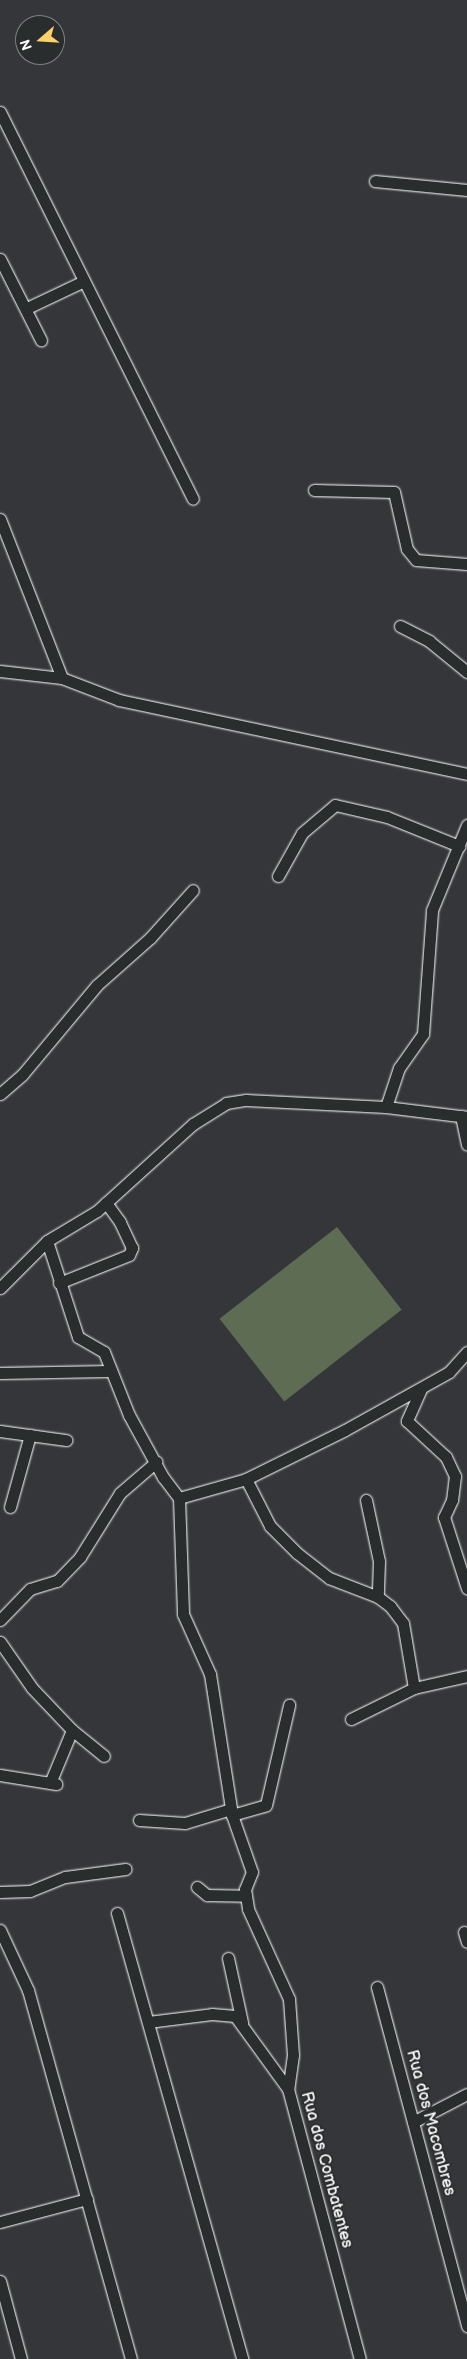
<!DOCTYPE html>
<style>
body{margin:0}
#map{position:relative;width:467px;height:2359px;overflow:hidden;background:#35363a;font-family:"Balsamiq Sans",sans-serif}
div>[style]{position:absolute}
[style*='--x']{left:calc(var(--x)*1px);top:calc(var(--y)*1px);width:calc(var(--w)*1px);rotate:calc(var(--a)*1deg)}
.green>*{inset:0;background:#5e6c54;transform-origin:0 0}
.roads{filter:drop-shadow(0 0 1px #fff) drop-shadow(0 0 1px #fff)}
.minor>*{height:11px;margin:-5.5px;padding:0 5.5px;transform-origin:5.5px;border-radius:5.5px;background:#2a2d2e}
span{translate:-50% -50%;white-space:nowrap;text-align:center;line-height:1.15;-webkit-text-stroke:4px #2a2d2e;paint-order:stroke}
.street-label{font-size:16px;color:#fff}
.north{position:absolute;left:15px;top:15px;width:50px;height:50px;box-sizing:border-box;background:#2a2d2e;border:1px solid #7f8182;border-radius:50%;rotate:251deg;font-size:14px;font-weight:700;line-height:20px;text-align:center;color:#fff}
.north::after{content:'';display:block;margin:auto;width:18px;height:22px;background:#ffd166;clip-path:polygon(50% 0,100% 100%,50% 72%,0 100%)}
</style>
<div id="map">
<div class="green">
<div style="left:337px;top:1227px;width:105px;height:149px;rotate:52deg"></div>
</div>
<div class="roads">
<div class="minor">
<div style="--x:0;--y:112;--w:432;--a:63.5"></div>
<div style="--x:375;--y:181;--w:92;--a:5.6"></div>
<div style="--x:0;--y:259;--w:91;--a:63.2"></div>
<div style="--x:27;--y:308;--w:63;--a:-25.3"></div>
<div style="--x:314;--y:490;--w:80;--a:1.4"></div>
<div style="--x:394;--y:492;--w:58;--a:77.2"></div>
<div style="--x:407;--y:549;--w:14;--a:51"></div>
<div style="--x:416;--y:560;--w:51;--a:4.5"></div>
<div style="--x:0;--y:519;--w:171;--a:68.7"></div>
<div style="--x:400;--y:626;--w:33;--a:27"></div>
<div style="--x:429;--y:641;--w:49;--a:39.2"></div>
<div style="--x:0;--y:671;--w:62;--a:6.4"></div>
<div style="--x:62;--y:678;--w:61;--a:21.1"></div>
<div style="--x:119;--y:700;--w:356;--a:12"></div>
<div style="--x:278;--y:876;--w:49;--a:-60.8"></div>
<div style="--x:302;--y:833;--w:43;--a:-40.3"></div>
<div style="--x:335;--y:805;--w:53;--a:13"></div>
<div style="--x:387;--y:817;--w:78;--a:21.9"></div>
<div style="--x:0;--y:1094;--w:29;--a:-41"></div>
<div style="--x:22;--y:1075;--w:117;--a:-50.2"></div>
<div style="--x:97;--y:985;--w:71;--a:-41.6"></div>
<div style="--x:150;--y:938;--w:64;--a:-48.1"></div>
<div style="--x:386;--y:1107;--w:41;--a:-71.6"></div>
<div style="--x:399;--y:1068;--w:42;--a:-54.8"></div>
<div style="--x:423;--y:1034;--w:124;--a:-85.8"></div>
<div style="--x:432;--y:910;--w:92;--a:-67.6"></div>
<div style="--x:461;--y:1116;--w:29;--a:78"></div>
<div style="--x:47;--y:1241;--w:101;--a:72.1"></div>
<div style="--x:78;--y:1337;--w:30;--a:30"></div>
<div style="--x:104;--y:1352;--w:68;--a:68.4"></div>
<div style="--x:129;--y:1415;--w:71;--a:61.3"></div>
<div style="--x:163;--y:1477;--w:26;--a:53"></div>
<div style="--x:179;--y:1498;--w:116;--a:88"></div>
<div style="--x:183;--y:1614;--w:66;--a:65.8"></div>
<div style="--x:210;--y:1674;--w:143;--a:81.1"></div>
<div style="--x:232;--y:1815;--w:60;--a:70.7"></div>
<div style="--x:252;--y:1872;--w:18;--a:112"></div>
<div style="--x:245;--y:1889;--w:20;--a:81"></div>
<div style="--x:248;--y:1909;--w:99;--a:65.5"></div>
<div style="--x:289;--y:1999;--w:56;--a:85.9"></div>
<div style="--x:293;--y:2055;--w:34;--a:98"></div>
<div style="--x:288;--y:2089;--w:279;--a:75.1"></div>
<div style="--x:59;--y:1283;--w:75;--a:-21.8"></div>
<div style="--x:129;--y:1255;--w:8;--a:-67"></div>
<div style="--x:132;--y:1248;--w:29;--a:-115"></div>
<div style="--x:120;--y:1222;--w:24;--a:-126"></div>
<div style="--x:0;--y:1288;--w:66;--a:-45"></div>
<div style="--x:47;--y:1241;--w:58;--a:-31"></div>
<div style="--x:97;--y:1211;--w:130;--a:-42.2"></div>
<div style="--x:193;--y:1124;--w:39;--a:-32"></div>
<div style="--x:226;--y:1103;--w:20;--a:-9"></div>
<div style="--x:246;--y:1100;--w:140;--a:2.9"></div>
<div style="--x:386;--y:1107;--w:82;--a:7"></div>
<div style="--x:0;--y:1373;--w:108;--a:-1.1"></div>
<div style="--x:421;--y:1389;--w:35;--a:114"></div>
<div style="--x:407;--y:1421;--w:53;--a:42.7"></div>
<div style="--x:446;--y:1457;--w:21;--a:65"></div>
<div style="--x:455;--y:1476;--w:24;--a:97"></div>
<div style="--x:452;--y:1500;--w:19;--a:115"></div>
<div style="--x:444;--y:1517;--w:75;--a:72.1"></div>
<div style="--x:0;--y:1431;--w:67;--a:7.8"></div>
<div style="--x:246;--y:1479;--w:53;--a:62.9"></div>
<div style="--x:270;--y:1526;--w:38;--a:45"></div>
<div style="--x:297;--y:1553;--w:41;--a:38"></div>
<div style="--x:329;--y:1578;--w:53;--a:21.2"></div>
<div style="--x:378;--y:1597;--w:15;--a:37"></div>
<div style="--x:390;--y:1606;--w:21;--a:53"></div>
<div style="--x:403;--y:1623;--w:66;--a:80.4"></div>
<div style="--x:414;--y:1688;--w:54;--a:-12.8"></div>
<div style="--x:179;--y:1498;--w:70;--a:-15.8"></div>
<div style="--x:246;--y:1479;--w:110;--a:-26.3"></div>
<div style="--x:345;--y:1430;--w:119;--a:-29.1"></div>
<div style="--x:449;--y:1372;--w:27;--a:-48"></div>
<div style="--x:366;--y:1500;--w:62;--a:78"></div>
<div style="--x:379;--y:1561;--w:36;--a:92"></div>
<div style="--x:10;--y:1507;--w:75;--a:-74.5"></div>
<div style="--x:0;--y:1620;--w:43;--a:-45.9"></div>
<div style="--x:30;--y:1589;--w:28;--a:-17"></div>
<div style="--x:57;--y:1581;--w:33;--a:-46"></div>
<div style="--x:80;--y:1557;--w:75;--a:-58"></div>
<div style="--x:120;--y:1493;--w:48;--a:-40.7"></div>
<div style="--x:0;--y:1642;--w:56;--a:55.2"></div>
<div style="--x:32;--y:1688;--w:58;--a:46.4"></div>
<div style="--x:72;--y:1730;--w:57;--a:112.5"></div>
<div style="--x:351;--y:1719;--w:70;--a:-26.2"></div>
<div style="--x:72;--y:1730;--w:41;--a:39.1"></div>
<div style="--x:0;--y:1775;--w:57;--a:9.1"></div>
<div style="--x:232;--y:1815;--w:35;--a:-16"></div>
<div style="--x:266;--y:1805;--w:103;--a:-77"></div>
<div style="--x:139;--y:1820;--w:46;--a:3.7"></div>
<div style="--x:185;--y:1823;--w:48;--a:-16.9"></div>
<div style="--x:197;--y:1887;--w:13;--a:39"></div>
<div style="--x:207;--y:1895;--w:39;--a:1"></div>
<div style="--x:0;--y:1892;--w:30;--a:-2"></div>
<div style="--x:30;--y:1891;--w:38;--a:-22"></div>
<div style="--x:65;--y:1877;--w:61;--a:-7.6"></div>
<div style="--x:117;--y:1913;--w:463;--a:74.3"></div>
<div style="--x:0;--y:1930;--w:66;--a:65"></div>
<div style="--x:28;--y:1990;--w:383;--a:74.4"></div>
<div style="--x:464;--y:1932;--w:10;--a:73"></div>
<div style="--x:228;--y:1958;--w:66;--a:77.7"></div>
<div style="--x:377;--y:1987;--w:351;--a:75.1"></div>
<div style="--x:148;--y:2022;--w:64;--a:-7.1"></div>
<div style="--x:212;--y:2014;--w:23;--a:5"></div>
<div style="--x:235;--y:2016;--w:90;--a:54"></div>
<div style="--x:413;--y:2122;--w:61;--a:-27.4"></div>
<div style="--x:0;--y:2222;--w:90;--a:-14.8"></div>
<div style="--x:0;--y:2281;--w:81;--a:74.9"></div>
</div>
</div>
<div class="street-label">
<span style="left:430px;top:2123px;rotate:75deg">Rua dos Macombres</span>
<span style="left:326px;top:2170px;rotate:75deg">Rua dos Combatentes</span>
</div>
<div class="north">N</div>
</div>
